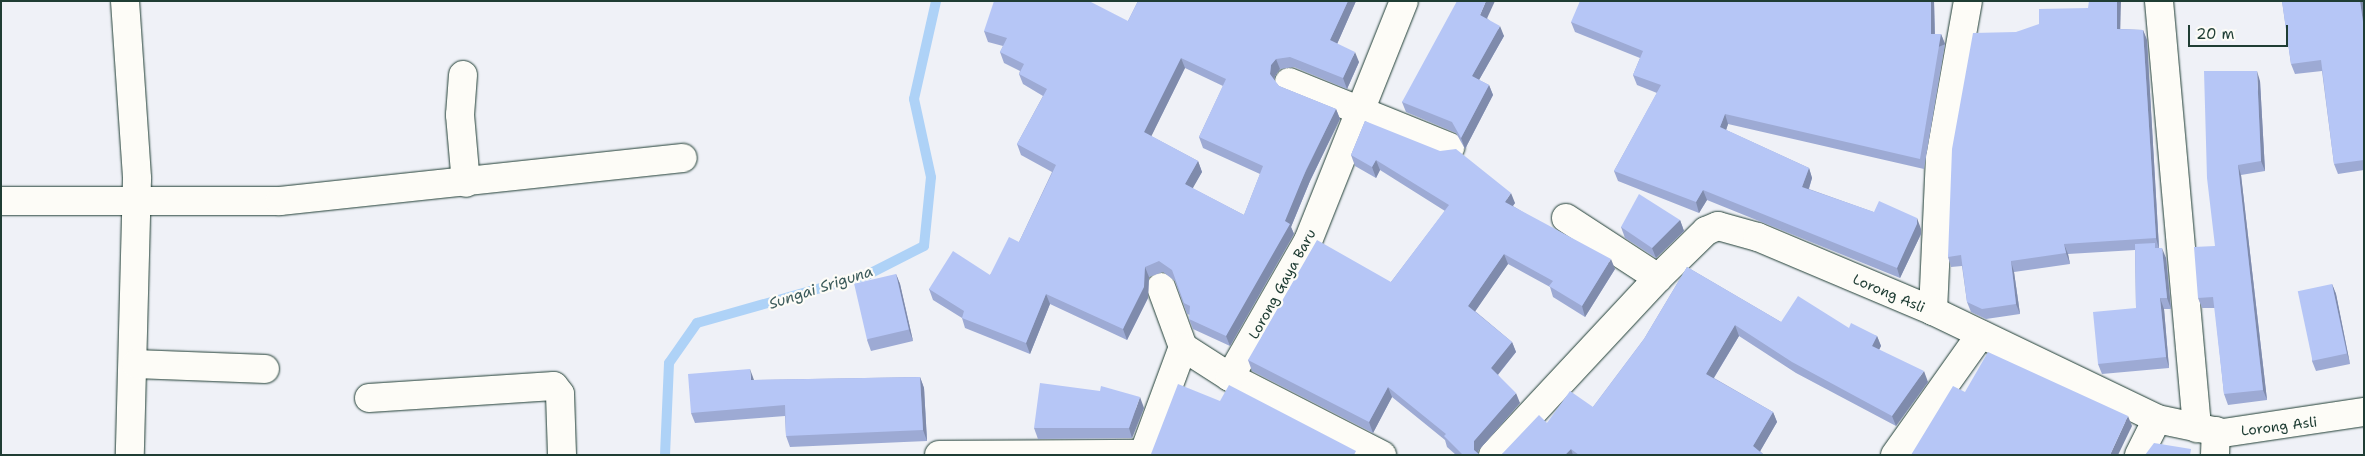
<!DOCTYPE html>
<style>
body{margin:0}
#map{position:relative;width:2365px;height:456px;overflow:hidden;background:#eff1f7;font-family:"Shantell Sans",sans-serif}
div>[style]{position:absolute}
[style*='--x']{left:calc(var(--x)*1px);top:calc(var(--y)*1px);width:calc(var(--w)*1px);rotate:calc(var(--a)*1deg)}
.stream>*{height:10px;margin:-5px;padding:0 5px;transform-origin:5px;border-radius:5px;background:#aed2f7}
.roads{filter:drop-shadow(0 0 1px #1f3d34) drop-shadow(0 0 1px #1f3d34)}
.minor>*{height:28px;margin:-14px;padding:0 14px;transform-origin:14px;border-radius:14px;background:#fdfcf7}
.wall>*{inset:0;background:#9daad4}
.shaded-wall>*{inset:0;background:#7f8bac;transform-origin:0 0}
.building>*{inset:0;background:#b6c6f6;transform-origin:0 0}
span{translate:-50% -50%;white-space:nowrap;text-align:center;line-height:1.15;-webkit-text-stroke:4.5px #fdfcf7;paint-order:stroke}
.street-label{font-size:14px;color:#1f3d34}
.water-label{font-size:15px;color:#3c5b5b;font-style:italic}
.frame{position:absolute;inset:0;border:2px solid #1f3d34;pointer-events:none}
.scale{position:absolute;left:2188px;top:25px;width:100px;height:22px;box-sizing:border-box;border:2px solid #1f3d34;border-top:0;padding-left:6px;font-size:15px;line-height:18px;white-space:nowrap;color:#1f3d34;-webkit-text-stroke:4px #fdfcf7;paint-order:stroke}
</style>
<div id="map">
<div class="stream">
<div style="--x:665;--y:455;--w:92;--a:-87.5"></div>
<div style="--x:669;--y:363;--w:49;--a:-55"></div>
<div style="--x:697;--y:323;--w:177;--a:-15.8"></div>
<div style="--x:867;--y:275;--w:64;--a:-27"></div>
<div style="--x:924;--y:246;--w:69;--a:-84.2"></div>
<div style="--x:931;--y:177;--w:80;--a:-102.3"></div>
<div style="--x:914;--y:99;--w:100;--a:-77.3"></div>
</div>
<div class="roads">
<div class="minor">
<div style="--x:125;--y:1;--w:178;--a:86.1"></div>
<div style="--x:137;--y:179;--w:276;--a:91.5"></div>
<div style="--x:2159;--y:1;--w:429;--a:84.9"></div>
<div style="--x:463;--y:75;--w:40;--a:94.3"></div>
<div style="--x:460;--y:115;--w:68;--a:85"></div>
<div style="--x:1289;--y:82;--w:174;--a:22"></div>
<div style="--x:1;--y:201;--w:279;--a:0"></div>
<div style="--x:280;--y:201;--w:405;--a:-6.1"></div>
<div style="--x:1566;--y:218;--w:110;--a:33.1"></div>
<div style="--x:1161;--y:287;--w:64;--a:69.9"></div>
<div style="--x:1933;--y:311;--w:153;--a:-87.4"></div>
<div style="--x:1940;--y:158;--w:159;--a:-79.9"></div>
<div style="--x:136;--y:364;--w:129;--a:2.2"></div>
<div style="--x:1230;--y:377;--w:171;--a:27.2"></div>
<div style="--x:369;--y:398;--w:185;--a:-3.7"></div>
<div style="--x:554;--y:386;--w:10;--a:53"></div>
<div style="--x:560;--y:394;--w:61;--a:88.1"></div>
<div style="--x:939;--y:455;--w:204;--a:-0.3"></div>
<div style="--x:1143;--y:455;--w:115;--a:-69.7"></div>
<div style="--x:1183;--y:347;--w:56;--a:32.6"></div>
<div style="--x:1230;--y:377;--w:157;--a:-60.2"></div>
<div style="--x:1308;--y:241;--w:258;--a:-68.2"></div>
<div style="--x:1493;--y:455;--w:242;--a:-47"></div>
<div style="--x:1658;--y:278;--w:67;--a:-44.4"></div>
<div style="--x:1706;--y:231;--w:13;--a:-23"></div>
<div style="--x:1718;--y:226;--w:41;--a:15.4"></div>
<div style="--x:1758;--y:237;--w:190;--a:22.9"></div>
<div style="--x:1933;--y:311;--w:249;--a:25.7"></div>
<div style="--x:2157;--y:419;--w:67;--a:12"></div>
<div style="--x:2223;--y:433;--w:143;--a:-8.5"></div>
<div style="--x:1895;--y:455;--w:148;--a:-54.6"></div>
<div style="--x:2139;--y:455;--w:40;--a:-63.4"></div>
<div style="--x:2215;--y:455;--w:24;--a:-88"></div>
</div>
</div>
<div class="wall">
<div style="clip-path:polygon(evenodd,1138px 1px,1356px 1px,1337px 44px,1359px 62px,1347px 89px,1294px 67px,1280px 69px,1275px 76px,1274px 80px,1279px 86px,1336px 109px,1340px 119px,1310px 181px,1291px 227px,1294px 234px,1230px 346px,1193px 329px,1189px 319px,1190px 315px,1187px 314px,1175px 281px,1163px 272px,1149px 277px,1148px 298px,1127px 340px,1050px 304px,1030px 354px,965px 328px,962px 318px,933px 300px,929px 289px,990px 275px,1019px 242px,1052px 172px,1021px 155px,1017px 144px,1043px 96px,1023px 84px,1019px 74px,1020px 71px,1004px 63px,1000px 52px,1003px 46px,988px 42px,984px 31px,1128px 21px,1138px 1px,1185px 68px,1223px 86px,1199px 137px,1203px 148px,1260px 174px,1244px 215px,1192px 188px,1202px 172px,1198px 161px,1151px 136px,1185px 68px)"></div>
<div style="clip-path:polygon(1934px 1px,1935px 34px,1941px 34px,1945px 44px,1924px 169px,1728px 124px,1726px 130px,1809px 168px,1812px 178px,1809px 189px,1921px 229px,1921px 234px,1900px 278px,1707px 200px,1699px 213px,1618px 181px,1614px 171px,1657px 93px,1637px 85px,1633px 75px,1640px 58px,1575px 32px,1571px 22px)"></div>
<div style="clip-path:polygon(2282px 1px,2363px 1px,2364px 10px,2364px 170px,2338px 174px,2334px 164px,2322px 71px,2295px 74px,2291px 64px)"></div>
<div style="clip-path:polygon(1487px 18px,1504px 36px,1479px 80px,1489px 85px,1493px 95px,1465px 149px,1456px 133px,1406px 112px,1402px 102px)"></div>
<div style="clip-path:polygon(2121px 29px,2143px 30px,2147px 40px,2159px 248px,2166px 258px,2171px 309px,2164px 309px,2169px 368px,2102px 374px,2098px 364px,2136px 308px,2135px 250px,2068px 254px,2070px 264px,2014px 272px,2020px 314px,1986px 319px,1971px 312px,1967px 302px,1962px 266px,1951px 267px,1948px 257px,2016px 32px)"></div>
<div style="clip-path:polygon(2260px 81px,2265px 171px,2241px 175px,2267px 400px,2228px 405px,2224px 394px,2215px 308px,2202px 308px,2198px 298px,2215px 246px)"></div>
<div style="clip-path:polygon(1365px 121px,1515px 203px,1513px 206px,1615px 269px,1585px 317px,1553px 297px,1550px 287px,1508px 264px,1475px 311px,1512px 342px,1516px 352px,1498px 375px,1520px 403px,1478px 451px,1478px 453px,1480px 455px,1456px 455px,1447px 447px,1445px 440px,1392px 397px,1373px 433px,1252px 371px,1248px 360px,1391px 282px,1445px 211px,1380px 170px,1376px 178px,1355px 166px,1351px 155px)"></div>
<div style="clip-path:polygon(1680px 220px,1684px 231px,1656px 258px,1625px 238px,1621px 227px)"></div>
<div style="clip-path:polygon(1687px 267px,1781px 322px,1849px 328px,1877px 336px,1881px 346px,1879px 350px,1928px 382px,1896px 426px,1796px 373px,1739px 336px,1714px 378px,1773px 412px,1777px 422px,1760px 451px,1764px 455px,1501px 455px,1547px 423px,1593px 407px,1644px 339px)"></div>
<div style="clip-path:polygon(896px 274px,900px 284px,913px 341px,871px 351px,867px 340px)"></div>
<div style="clip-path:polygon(2332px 284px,2336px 294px,2350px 364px,2316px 371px,2312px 361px)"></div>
<div style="clip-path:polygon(920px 377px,924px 388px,927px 441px,790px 447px,786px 436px,785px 416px,695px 423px,691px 413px,754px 380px)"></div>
<div style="clip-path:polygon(1144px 408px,1132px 438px,1038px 439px,1034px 428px)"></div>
</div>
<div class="shaded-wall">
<div style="clip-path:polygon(1348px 1px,1356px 1px,1334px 51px,1330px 40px)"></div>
<div style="clip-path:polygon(1486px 1px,1495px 1px,1484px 25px,1480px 15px)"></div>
<div style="clip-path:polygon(1931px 1px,1934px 1px,1935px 44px,1931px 34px)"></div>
<div style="clip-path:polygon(2117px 1px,2121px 1px,2120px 40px,2117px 29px)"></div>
<div style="clip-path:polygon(2360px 1px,2363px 1px,2364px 10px,2364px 29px)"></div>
<div style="clip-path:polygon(1500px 26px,1504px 36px,1475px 87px,1472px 76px)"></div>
<div style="clip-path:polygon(2143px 30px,2147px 40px,2159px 249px,2156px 238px)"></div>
<div style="left:1941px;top:34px;width:11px;height:127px;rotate:68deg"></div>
<div style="clip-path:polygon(1355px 52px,1359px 62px,1347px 89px,1343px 78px)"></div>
<div style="clip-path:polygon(1181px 58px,1185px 68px,1148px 143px,1144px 132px)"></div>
<div style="clip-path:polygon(1276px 59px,1280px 69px,1275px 76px,1274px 85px,1270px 74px,1271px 65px)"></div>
<div style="clip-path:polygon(2257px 71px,2260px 81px,2265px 171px,2261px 161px)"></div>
<div style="clip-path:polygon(1489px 85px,1493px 95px,1465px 149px,1461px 138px)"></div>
<div style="clip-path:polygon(1336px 109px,1340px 119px,1310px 181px,1291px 227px,1294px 234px,1230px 346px,1226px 336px)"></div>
<div style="clip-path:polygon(1725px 114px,1728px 124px,1724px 137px,1720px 127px)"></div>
<div style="clip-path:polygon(1376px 160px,1380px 170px,1376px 178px,1372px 167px)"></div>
<div style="clip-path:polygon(1198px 161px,1202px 172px,1189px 195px,1185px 184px)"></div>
<div style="clip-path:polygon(2238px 165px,2241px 175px,2267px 400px,2263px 390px)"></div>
<div style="clip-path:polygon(1809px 168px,1812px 178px,1806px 197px,1802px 187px)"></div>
<div style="clip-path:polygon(1703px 190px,1707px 200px,1699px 213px,1696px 202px)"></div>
<div style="clip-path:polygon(1511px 193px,1515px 203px,1508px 212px,1505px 202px)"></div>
<div style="clip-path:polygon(1917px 218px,1921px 229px,1921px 234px,1900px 278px,1897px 268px)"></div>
<div style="clip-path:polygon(1680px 220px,1684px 231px,1656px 258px,1652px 248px)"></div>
<div style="clip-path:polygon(2064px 244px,2068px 254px,2070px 264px,2066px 253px)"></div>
<div style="clip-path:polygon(2162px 248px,2166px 258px,2171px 309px,2167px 298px)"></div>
<div style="clip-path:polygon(1504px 254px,1508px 264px,1472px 316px,1468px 306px)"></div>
<div style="clip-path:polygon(1611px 259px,1615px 269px,1585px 317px,1582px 306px)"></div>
<div style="clip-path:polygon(2011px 261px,2014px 272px,2020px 314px,2016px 304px)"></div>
<div style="clip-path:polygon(1145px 267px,1149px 277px,1148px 298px,1127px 340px,1123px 329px)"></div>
<div style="clip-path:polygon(896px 274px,900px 284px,913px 341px,909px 330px)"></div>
<div style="clip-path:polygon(2332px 284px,2336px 294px,2350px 364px,2347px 353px)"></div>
<div style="clip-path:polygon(1046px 294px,1050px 304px,1030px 354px,1026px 343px)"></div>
<div style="clip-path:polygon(2160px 298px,2164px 309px,2169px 368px,2166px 357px)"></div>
<div style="clip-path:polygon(1735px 325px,1739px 336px,1710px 384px,1706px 374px)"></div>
<div style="clip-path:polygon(1877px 336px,1881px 346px,1875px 357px,1872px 346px)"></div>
<div style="clip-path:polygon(1512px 342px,1516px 352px,1495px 378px,1491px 368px)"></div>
<div style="clip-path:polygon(750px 369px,754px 380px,755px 391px,751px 380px)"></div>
<div style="clip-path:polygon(1924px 371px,1928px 382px,1896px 426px,1892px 416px)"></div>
<div style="clip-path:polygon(920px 377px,924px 388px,927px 441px,923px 430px)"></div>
<div style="clip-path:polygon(1388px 387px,1392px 397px,1373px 433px,1369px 422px)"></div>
<div style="clip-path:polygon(1516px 393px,1520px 403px,1478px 451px,1478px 455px,1474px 450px,1474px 441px)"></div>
<div style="clip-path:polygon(1140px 397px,1144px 408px,1132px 438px,1129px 428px)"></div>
<div style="clip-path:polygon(1773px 412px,1777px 422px,1758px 455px,1753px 446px)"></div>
<div style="clip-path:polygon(2128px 416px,2132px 426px,2118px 455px,2110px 455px)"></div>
<div style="clip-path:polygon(1571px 449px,1573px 455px,1565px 455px)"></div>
</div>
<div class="building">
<div style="clip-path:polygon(evenodd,994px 1px,1089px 1px,1128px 21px,1138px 1px,1348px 1px,1330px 40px,1355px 52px,1343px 78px,1290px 57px,1276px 59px,1271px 65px,1270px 74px,1279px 86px,1336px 109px,1306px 170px,1285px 221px,1290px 224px,1226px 336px,1189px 319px,1190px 306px,1184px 303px,1172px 270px,1159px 261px,1145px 267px,1144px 287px,1123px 329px,1046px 294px,1026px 343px,962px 318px,964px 311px,929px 289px,953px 251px,990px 275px,1009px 237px,1019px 242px,1056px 165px,1017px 144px,1047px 89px,1019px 74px,1024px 64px,1000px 52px,1007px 38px,984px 31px,994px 1px,1181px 58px,1226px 79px,1199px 137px,1263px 166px,1244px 215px,1185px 184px,1198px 161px,1144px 132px,1181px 58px)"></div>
<div style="clip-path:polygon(1457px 1px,1486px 1px,1480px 15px,1500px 26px,1472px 76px,1489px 85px,1461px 138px,1452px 122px,1402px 102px)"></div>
<div style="clip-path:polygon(1580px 1px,1931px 1px,1931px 34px,1941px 34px,1920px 159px,1725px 114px,1720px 127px,1809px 168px,1802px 187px,1874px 212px,1879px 201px,1917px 218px,1917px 224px,1897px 268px,1703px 190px,1696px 202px,1614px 171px,1661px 85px,1633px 75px,1643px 51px,1571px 22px)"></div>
<div style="clip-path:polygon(2089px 1px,2117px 1px,2117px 29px,2143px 30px,2156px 238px,2064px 244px,2066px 253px,2011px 261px,2016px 304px,1982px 309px,1967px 302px,1961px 255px,1948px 257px,1952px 149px,1973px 33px,2016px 32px,2039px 24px,2039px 9px,2088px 8px)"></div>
<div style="clip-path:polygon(2282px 1px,2360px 1px,2364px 29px,2364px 160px,2334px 164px,2321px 60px,2291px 64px)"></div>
<div style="clip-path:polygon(2204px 71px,2257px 71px,2261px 161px,2238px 165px,2263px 390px,2224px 394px,2213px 297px,2198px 298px,2194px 247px,2215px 246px,2207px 178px)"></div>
<div style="clip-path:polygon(1365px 121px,1440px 151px,1456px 149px,1511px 193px,1505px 202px,1611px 259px,1582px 306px,1549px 286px,1553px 281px,1504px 254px,1468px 306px,1512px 342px,1491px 368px,1516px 393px,1474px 441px,1474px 450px,1480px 455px,1463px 455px,1444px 436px,1446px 434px,1388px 387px,1369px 422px,1248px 360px,1317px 240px,1391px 282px,1449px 205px,1376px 160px,1372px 167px,1351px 155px)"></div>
<div style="clip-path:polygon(1639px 194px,1680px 220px,1652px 248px,1621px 227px)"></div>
<div style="clip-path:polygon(2155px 243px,2155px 248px,2162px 248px,2167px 298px,2160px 298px,2166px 357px,2098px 364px,2093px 312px,2136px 308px,2135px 244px)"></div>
<div style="clip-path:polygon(1687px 267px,1781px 322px,1798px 296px,1849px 328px,1851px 323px,1877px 336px,1872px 346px,1924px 371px,1892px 416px,1792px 362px,1735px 325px,1706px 374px,1773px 412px,1753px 446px,1764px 455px,1579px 455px,1571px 449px,1565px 455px,1501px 455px,1539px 415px,1547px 423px,1570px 391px,1593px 407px,1644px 339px)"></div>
<div style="left:896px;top:274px;width:57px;height:43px;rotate:77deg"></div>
<div style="left:2332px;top:284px;width:71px;height:35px;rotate:78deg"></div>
<div style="clip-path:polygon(1988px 352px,2128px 416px,2110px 455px,1911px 455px,1953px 386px,1965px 392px)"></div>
<div style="clip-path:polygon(750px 369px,751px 380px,920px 377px,923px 430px,786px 436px,785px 405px,691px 413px,688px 374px)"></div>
<div style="clip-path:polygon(1040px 383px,1100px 391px,1101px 386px,1140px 397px,1129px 428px,1034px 428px)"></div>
<div style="clip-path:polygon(1178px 384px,1220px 401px,1229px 385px,1356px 451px,1354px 455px,1152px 455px,1151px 454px)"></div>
<div style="clip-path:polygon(2154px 443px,2191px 449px,2190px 455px,2145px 455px)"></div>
</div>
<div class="street-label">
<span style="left:1282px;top:284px;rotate:-61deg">Lorong Gaya Baru</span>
<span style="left:1889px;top:293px;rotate:23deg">Lorong Asli</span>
<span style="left:2279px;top:426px;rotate:-7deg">Lorong Asli</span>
</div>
<div class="water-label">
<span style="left:821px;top:288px;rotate:-18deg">Sungai Sriguna</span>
</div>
<div class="frame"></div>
<div class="scale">20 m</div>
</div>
